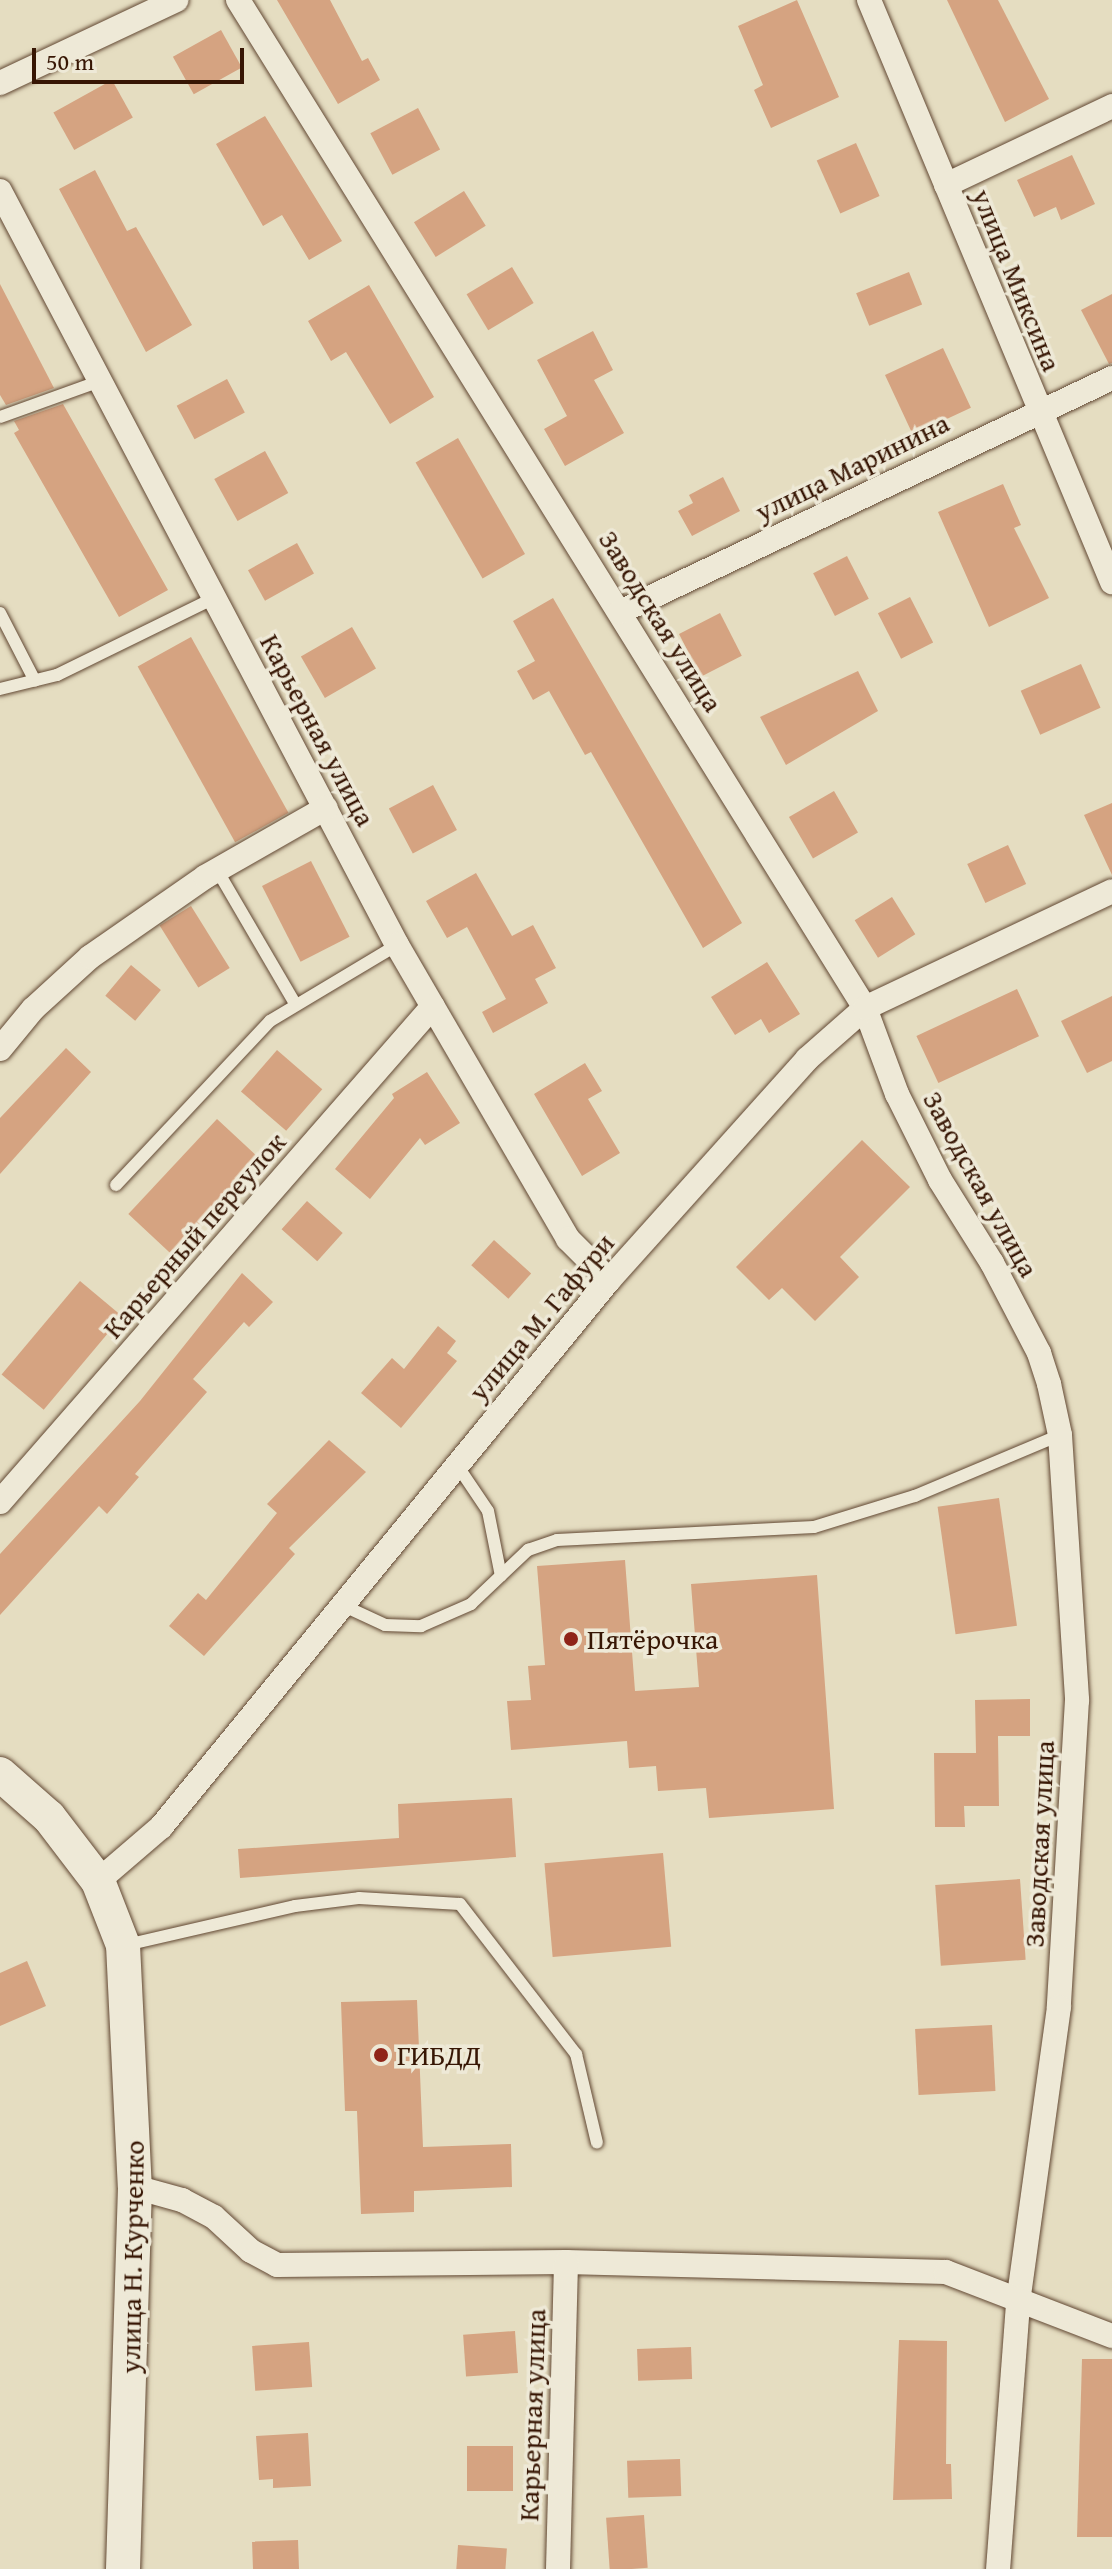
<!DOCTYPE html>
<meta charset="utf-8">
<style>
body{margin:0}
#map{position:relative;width:1112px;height:2569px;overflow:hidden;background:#e5ddc1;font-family:"Gentium Book Plus",serif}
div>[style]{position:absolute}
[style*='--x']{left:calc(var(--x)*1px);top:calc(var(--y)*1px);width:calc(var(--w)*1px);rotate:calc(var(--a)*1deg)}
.building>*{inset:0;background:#d5a381;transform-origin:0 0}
.roads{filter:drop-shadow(0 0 2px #624833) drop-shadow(0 0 2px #624833)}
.lane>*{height:12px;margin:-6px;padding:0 6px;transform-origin:6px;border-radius:6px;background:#eee9d7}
.street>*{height:24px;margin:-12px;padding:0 12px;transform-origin:12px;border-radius:12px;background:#eee9d7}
.secondary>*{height:34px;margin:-17px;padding:0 17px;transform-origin:17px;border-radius:17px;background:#eee9d7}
.dots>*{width:22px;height:22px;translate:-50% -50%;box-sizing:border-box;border:4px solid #eee9d7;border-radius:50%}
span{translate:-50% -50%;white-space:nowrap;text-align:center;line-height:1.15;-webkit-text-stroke:7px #eee9d7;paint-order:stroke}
.street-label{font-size:28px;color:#371604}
.poi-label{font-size:28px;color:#371604}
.left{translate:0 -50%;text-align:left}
.scale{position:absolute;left:32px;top:48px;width:212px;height:36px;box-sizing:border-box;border:4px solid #371604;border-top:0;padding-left:10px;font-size:24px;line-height:28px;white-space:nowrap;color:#371604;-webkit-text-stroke:6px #eee9d7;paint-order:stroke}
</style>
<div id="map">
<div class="building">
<div style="clip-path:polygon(277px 0,330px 0,362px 61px,368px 58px,380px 80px,338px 104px)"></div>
<div style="clip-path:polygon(797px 0,839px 97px,771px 128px,754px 90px,763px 85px,738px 26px)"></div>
<div style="clip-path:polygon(947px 0,998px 0,1049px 99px,1005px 122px)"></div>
<div style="left:221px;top:30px;width:43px;height:55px;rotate:61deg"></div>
<div style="left:112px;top:80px;width:43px;height:67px;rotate:61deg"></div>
<div style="left:418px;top:108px;width:47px;height:54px;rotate:62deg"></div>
<div style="clip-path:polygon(265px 116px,342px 241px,309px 260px,282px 215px,263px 226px,216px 144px)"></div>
<div style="left:856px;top:143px;width:58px;height:43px;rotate:66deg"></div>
<div style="clip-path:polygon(1072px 155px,1095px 204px,1061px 220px,1056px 207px,1034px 217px,1017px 180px)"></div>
<div style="clip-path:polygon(95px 170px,127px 231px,136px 227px,192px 325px,146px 352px,59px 189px)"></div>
<div style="left:464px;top:191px;width:41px;height:59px;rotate:58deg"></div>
<div style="left:512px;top:267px;width:42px;height:53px;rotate:59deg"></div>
<div style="left:909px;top:272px;width:35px;height:57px;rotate:68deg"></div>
<div style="clip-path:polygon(0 284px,54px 388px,6px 405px,0 395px)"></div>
<div style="clip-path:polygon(369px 285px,434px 397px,390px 424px,346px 352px,331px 361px,308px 321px)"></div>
<div style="clip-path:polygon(1112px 294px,1112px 363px,1109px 364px,1081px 310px)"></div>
<div style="clip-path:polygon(593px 331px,613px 370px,594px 380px,624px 433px,565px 466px,544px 429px,567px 416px,537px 360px)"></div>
<div style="left:943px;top:348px;width:66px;height:64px;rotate:65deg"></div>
<div style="left:227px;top:379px;width:38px;height:57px;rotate:62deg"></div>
<div style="clip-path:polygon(63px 404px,168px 590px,119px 617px,14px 433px,19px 430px,14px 421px)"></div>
<div style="left:458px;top:438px;width:134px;height:49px;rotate:60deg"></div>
<div style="left:265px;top:451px;width:48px;height:58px;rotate:61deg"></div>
<div style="clip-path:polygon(723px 477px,740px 511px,692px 536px,678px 511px,693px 503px,689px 495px)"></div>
<div style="clip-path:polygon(1003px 484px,1021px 525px,1014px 528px,1049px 598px,989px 627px,938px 512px)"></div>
<div style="left:297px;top:543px;width:35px;height:56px;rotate:61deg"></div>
<div style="left:847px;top:556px;width:48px;height:38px;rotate:63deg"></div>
<div style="left:910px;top:597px;width:51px;height:36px;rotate:63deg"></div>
<div style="clip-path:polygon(553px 598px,742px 923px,703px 948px,591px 752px,585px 755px,549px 691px,533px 700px,517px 671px,535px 661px,513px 621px)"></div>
<div style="left:720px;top:613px;width:48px;height:46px;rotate:63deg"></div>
<div style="left:352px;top:627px;width:48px;height:59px;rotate:60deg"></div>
<div style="left:191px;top:637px;width:201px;height:61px;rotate:61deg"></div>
<div style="left:1081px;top:664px;width:48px;height:66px;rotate:66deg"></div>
<div style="clip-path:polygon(858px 671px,878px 711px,786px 765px,760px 717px)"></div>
<div style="left:433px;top:785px;width:51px;height:50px;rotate:62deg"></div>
<div style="left:834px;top:791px;width:48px;height:52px;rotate:60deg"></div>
<div style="clip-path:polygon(1112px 803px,1112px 875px,1084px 815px)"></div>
<div style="left:1008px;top:845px;width:43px;height:45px;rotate:65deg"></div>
<div style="left:311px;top:861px;width:85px;height:55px;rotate:63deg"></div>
<div style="clip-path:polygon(476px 873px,512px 936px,533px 925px,556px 968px,535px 979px,548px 1003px,493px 1033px,482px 1012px,506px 999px,467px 927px,447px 938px,426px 901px)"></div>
<div style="left:892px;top:897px;width:44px;height:44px;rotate:58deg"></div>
<div style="left:191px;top:906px;width:73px;height:37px;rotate:58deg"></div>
<div style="clip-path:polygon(767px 962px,800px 1014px,769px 1033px,761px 1019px,735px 1035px,711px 997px)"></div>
<div style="left:131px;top:965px;width:39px;height:40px;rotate:40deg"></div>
<div style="left:1017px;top:989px;width:52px;height:111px;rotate:65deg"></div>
<div style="clip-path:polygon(1112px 996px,1112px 1061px,1087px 1073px,1061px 1021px)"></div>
<div style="clip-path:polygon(66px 1048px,91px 1072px,0 1174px,0 1118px)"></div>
<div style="left:277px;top:1050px;width:60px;height:55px;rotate:41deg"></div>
<div style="clip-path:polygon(585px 1063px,602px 1091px,588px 1099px,620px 1153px,582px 1176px,534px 1094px)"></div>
<div style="clip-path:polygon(427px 1072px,460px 1123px,425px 1145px,420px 1138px,370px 1199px,335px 1169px,394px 1098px,392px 1094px)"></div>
<div style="left:217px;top:1119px;width:59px;height:130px;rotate:43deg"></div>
<div style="clip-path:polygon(862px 1140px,910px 1187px,840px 1257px,859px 1277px,815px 1321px,782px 1288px,769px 1300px,736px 1267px)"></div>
<div style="left:307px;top:1201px;width:48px;height:38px;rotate:42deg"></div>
<div style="left:494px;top:1240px;width:50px;height:34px;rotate:42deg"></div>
<div style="clip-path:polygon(242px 1273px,273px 1302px,249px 1327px,244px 1322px,193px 1379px,207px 1392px,135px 1474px,139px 1477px,107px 1514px,99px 1506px,0 1615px,0 1554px,140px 1401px)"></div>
<div style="left:80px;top:1281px;width:55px;height:122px;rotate:40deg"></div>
<div style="clip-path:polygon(438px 1326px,456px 1341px,447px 1353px,457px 1361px,401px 1428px,361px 1393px,392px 1358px,404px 1369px)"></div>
<div style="clip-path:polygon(329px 1440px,366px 1472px,289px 1548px,295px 1554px,204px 1656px,169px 1626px,198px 1593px,206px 1600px,277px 1513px,267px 1504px)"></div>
<div style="left:999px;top:1498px;width:129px;height:62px;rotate:82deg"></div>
<div style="clip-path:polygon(625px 1560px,635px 1691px,699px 1687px,691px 1584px,817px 1575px,834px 1809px,709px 1818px,706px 1788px,658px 1791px,656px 1766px,629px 1768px,627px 1741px,511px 1750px,507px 1701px,531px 1700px,528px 1666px,545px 1665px,537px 1566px)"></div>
<div style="clip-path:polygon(1030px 1699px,1030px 1736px,998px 1736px,999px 1806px,964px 1806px,965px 1827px,935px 1827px,934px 1753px,976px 1753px,975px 1700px)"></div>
<div style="clip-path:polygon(512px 1798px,516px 1857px,240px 1878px,238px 1849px,399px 1838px,398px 1804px)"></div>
<div style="left:663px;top:1853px;width:94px;height:119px;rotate:85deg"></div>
<div style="left:1020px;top:1879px;width:81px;height:85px;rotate:86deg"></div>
<div style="clip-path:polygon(27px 1961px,46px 2006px,0 2026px,0 1973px)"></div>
<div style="clip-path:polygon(417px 2000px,423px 2147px,511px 2144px,512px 2187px,414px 2191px,414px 2212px,361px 2214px,357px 2111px,345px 2111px,341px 2002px)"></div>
<div style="left:992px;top:2025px;width:66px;height:77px;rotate:87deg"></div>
<div style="left:515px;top:2331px;width:42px;height:52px;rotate:86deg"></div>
<div style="clip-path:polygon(899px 2340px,947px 2341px,946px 2464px,951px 2464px,952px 2499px,893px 2500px)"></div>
<div style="left:309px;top:2342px;width:45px;height:57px;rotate:86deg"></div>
<div style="left:691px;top:2347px;width:32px;height:54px;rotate:88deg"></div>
<div style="clip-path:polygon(1082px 2359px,1112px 2359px,1112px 2537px,1077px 2537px)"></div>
<div style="clip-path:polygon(308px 2433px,311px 2486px,273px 2488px,273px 2479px,259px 2480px,256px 2436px)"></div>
<div style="left:467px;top:2446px;width:46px;height:45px"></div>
<div style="left:680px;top:2459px;width:37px;height:53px;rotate:88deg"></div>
<div style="left:644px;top:2515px;width:53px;height:38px;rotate:86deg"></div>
<div style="left:298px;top:2540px;width:29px;height:46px;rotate:88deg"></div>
<div style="left:458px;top:2545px;width:49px;height:24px;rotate:4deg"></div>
</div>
<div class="roads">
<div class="lane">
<div style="--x:0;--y:417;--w:106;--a:-19.8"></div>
<div style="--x:0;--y:613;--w:76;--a:62.8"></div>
<div style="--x:0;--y:689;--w:59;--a:-13.8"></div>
<div style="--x:57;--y:675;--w:175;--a:-26.1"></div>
<div style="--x:217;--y:870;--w:156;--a:59.7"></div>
<div style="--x:116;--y:1185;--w:225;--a:-46.8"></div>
<div style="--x:270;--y:1021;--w:148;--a:-30.9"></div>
<div style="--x:457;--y:1465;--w:55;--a:56"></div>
<div style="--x:488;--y:1511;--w:66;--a:78.7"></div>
<div style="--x:342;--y:1605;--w:47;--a:24.9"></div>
<div style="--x:385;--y:1625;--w:36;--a:2"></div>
<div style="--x:421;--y:1626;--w:55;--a:-23.7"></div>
<div style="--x:471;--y:1604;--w:79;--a:-43.5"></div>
<div style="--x:528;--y:1550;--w:31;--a:-19"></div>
<div style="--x:557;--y:1540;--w:257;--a:-2.9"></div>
<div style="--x:814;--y:1527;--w:106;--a:-17.1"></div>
<div style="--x:915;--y:1496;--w:157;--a:-22.8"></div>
<div style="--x:126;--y:1945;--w:173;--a:-13"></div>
<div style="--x:295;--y:1906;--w:64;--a:-7.1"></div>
<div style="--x:359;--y:1898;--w:101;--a:3.4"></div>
<div style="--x:460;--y:1904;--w:190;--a:52.3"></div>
<div style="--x:576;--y:2054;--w:91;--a:76.7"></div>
</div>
<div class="street">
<div style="--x:238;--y:0;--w:1187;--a:58.12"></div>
<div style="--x:865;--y:1008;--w:92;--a:69.6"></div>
<div style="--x:897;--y:1094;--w:96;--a:63.4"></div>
<div style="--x:940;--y:1180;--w:98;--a:57.9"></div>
<div style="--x:992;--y:1263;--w:102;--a:62.4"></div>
<div style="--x:1039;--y:1353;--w:33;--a:72"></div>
<div style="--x:1049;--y:1384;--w:52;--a:77.8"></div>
<div style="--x:1060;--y:1435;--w:266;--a:86.3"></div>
<div style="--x:1077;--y:1700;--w:308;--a:93.4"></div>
<div style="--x:1059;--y:2007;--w:300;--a:97.9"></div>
<div style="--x:1018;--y:2304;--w:266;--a:94.3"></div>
<div style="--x:869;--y:0;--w:631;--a:67.34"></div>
<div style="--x:0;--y:83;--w:195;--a:-25.2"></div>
<div style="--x:946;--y:185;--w:184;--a:-25.4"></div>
<div style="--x:0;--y:191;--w:852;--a:62.23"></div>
<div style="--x:397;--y:945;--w:340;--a:59.8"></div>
<div style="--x:568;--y:1239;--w:58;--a:45"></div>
<div style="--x:620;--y:612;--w:545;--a:-25.44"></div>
<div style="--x:0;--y:1049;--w:52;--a:-50.5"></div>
<div style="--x:33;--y:1009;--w:77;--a:-42.4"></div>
<div style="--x:90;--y:957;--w:140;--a:-34.8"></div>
<div style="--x:205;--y:877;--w:139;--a:-29.7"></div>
<div style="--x:0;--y:1502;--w:658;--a:-48.88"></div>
<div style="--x:98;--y:1881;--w:83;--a:-40.6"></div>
<div style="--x:161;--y:1827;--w:707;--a:-50.68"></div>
<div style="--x:609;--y:1280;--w:297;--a:-48.1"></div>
<div style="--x:807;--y:1059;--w:77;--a:-41.3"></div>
<div style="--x:865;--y:1008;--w:273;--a:-25.3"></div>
<div style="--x:135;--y:2187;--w:49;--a:15.5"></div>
<div style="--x:182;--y:2200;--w:36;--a:28"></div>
<div style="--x:214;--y:2217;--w:50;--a:42.6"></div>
<div style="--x:251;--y:2251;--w:30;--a:28"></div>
<div style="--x:277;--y:2265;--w:289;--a:-0.6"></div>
<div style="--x:566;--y:2262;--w:380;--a:1.5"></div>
<div style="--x:946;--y:2272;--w:178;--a:21.1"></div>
<div style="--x:558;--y:2569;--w:307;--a:-88.5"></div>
</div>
<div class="secondary">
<div style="--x:0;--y:1774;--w:65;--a:41.3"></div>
<div style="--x:49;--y:1817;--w:81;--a:52.6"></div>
<div style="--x:98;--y:1881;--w:69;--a:68.7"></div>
<div style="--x:123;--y:1945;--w:242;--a:87.2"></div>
<div style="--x:135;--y:2187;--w:382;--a:91.8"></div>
</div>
</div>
<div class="dots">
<div style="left:571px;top:1639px;background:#8f2418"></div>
<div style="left:381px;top:2055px;background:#8f2418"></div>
</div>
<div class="street-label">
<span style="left:1017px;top:280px;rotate:68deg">улица Миксина</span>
<span style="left:852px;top:467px;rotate:-26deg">улица Маринина</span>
<span style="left:661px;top:621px;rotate:58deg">Заводская улица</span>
<span style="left:318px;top:730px;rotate:62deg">Карьерная улица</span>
<span style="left:981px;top:1184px;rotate:61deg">Заводская улица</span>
<span style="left:194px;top:1235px;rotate:-49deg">Карьерный переулок</span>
<span style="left:541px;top:1317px;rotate:-50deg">улица М. Гафури</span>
<span style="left:1039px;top:1844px;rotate:-87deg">Заводская улица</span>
<span style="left:132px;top:2257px;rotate:-89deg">улица Н. Курченко</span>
<span style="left:532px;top:2415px;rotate:-88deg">Карьерная улица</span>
</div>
<div class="poi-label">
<span class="left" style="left:587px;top:1639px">Пятёрочка</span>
<span class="left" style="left:397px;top:2055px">ГИБДД</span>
</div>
<div class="scale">50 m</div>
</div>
